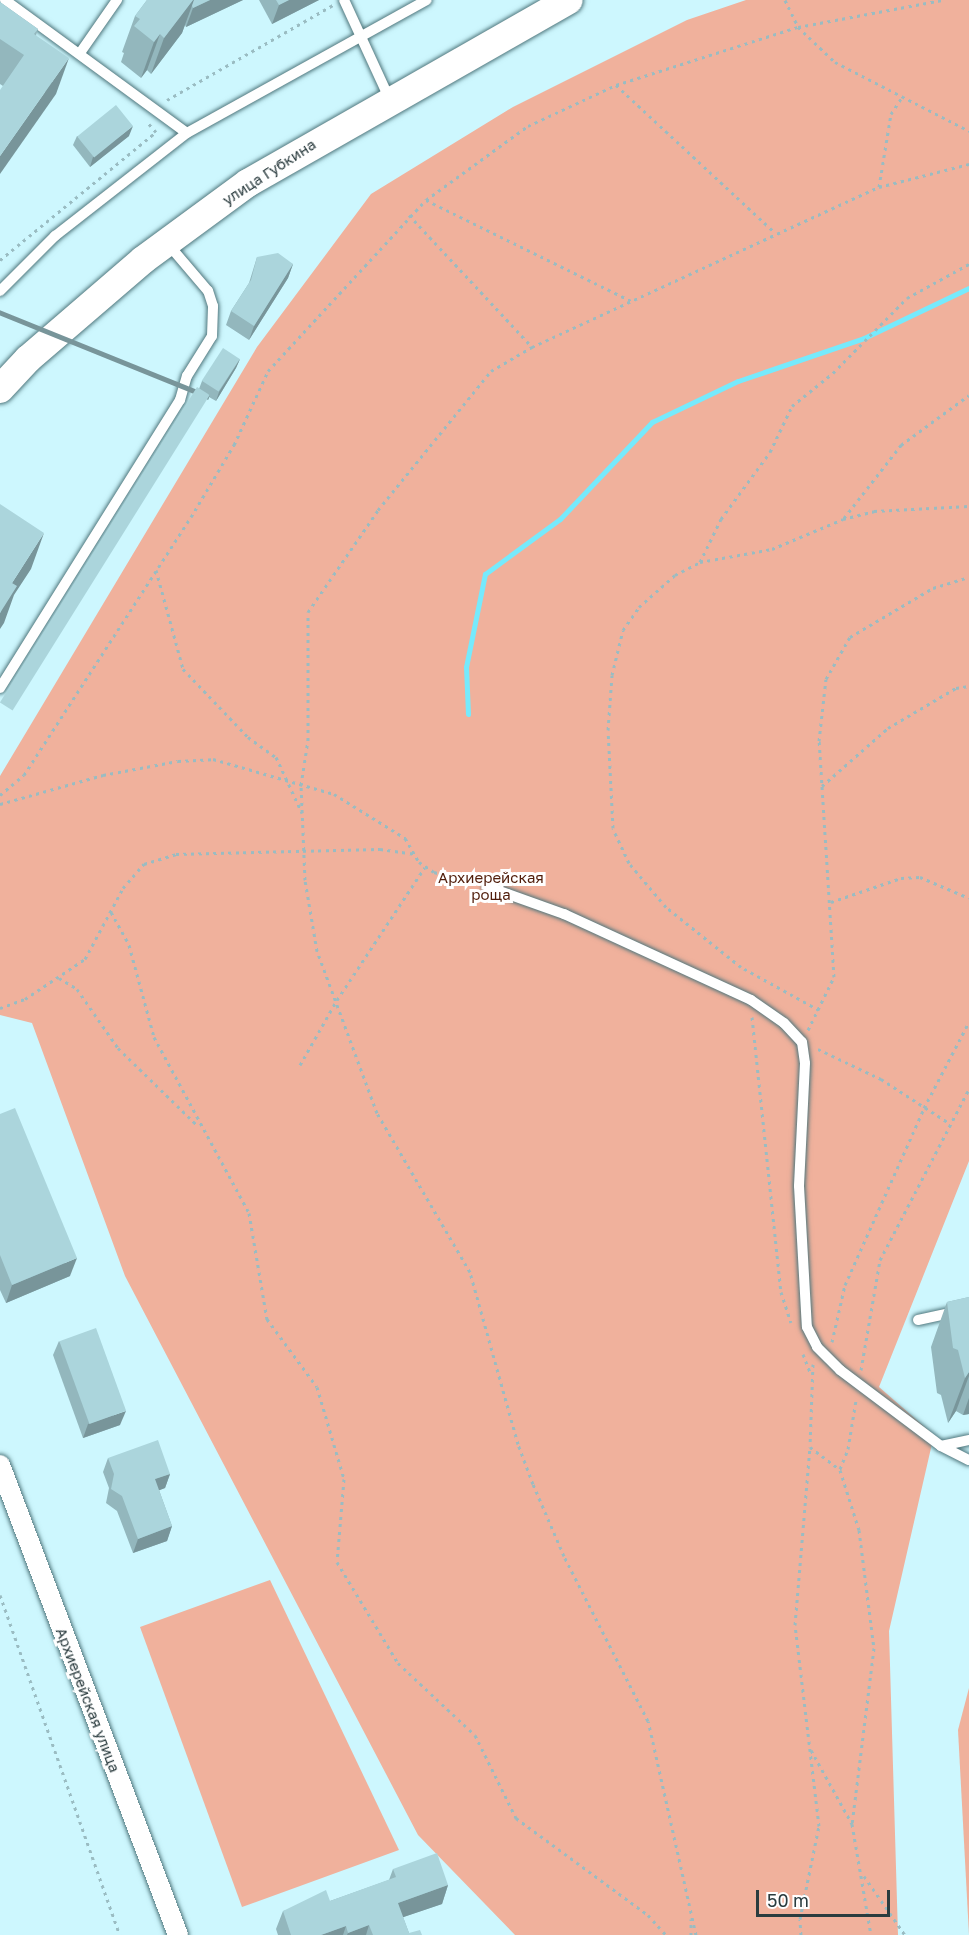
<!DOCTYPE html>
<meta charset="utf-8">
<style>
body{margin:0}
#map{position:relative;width:969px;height:1935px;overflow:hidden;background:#cdf7fe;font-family:"Golos Text",sans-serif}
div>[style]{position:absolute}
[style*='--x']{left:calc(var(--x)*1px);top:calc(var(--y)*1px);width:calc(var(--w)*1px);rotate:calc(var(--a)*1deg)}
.green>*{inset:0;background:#f0b19c}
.stream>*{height:5px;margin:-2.5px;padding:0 2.5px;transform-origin:2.5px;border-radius:2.5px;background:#76eafc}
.path>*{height:3px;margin-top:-1.5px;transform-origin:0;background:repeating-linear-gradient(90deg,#9abcc2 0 3px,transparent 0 7.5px)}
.roads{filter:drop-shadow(0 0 2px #50777d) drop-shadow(0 0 2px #50777d)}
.service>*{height:10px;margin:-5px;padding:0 5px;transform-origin:5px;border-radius:5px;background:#fff}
.minor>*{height:20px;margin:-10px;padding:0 10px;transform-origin:10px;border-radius:10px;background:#fff}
.secondary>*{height:28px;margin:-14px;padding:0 14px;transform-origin:14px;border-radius:14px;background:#fff}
.wall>*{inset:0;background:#93b7bd}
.shaded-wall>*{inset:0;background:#78959a;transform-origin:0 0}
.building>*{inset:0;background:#abd5dc;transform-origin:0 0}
span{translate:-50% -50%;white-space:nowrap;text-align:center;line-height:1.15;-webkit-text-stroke:6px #fff;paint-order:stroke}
.street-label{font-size:15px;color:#2b3c3f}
.park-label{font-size:15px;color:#501d0a}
.scale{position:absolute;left:756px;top:1890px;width:134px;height:27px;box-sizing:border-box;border:3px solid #2b3c3f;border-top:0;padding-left:8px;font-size:18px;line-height:21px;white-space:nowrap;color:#2b3c3f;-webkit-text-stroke:4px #fff;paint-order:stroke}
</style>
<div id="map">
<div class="green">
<div style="clip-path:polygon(746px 0,969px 0,969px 1161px,879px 1387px,934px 1435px,889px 1631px,898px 1935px,515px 1935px,418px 1835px,125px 1276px,32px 1023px,0 1015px,0 776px,257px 347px,371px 194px,513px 107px,687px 20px)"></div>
<div style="clip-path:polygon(270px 1580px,399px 1850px,242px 1907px,140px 1627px)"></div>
<div style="clip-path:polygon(969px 1688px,969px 1935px,958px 1730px)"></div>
</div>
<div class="stream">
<div style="--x:468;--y:714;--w:47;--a:-92.4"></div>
<div style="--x:466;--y:667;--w:95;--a:-78.5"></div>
<div style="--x:485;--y:574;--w:93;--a:-36.3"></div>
<div style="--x:560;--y:519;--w:134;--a:-46.5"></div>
<div style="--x:652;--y:422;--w:95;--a:-25.5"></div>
<div style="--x:738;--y:381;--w:133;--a:-18.8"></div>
<div style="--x:864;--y:338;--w:116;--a:-25.5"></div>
</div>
<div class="path">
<div style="--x:785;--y:0;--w:30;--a:64"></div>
<div style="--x:798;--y:27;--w:51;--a:43.4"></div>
<div style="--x:835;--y:62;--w:151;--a:27.2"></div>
<div style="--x:616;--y:85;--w:217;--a:42.9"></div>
<div style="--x:167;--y:100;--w:191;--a:-29.8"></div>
<div style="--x:879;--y:187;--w:74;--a:-80.7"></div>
<div style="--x:891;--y:114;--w:20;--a:-57"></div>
<div style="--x:426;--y:200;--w:229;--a:26.2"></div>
<div style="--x:409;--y:215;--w:180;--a:47"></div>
<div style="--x:0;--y:260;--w:202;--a:-39.4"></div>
<div style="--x:156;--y:132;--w:11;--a:-131"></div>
<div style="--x:844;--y:518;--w:93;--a:-52"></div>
<div style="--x:901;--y:445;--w:84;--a:-36.3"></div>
<div style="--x:700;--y:562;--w:48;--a:-64"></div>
<div style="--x:721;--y:519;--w:83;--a:-53.8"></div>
<div style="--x:770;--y:452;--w:51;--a:-64.4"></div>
<div style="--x:792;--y:406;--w:53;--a:-38.8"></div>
<div style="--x:833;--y:373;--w:105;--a:-45.4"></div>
<div style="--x:907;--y:298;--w:71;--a:-28.7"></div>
<div style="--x:156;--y:570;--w:103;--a:74.7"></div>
<div style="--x:183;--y:669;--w:94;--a:46.3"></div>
<div style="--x:248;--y:737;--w:34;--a:36"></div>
<div style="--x:276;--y:757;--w:62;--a:65.1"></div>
<div style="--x:822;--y:786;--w:88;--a:-41.3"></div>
<div style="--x:888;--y:728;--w:79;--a:-30.5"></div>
<div style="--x:956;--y:688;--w:13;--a:-9"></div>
<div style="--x:0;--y:795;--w:31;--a:-40"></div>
<div style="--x:24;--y:775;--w:307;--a:-57.1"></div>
<div style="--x:191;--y:517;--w:84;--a:-59.2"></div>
<div style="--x:234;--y:445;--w:81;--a:-65.3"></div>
<div style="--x:268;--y:371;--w:233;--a:-47.3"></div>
<div style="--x:426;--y:200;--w:126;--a:-36"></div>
<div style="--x:528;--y:126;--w:97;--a:-25"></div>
<div style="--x:616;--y:85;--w:191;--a:-17.7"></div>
<div style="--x:798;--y:27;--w:147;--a:-10.6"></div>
<div style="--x:0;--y:804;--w:107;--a:-15.7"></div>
<div style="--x:103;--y:775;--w:76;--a:-10.6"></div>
<div style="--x:178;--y:761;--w:35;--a:-3"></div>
<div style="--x:213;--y:759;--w:126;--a:16.1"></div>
<div style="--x:334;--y:794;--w:84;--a:31.8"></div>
<div style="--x:405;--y:838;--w:28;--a:60"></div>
<div style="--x:419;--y:862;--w:18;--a:34"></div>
<div style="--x:434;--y:872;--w:44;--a:15.9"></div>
<div style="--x:831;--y:902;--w:74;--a:-18.9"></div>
<div style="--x:901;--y:878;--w:19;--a:-3"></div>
<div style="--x:920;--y:877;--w:53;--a:23.2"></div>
<div style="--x:111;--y:912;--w:38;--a:61"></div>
<div style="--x:129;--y:945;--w:95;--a:74.8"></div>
<div style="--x:154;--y:1037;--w:200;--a:61.6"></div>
<div style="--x:249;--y:1213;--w:108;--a:80.4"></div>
<div style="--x:267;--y:1319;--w:84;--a:53.7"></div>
<div style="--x:317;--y:1387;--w:96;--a:73.6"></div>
<div style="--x:344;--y:1479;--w:83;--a:94.8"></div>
<div style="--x:337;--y:1562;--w:118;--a:58.9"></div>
<div style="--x:398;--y:1663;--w:105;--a:43.1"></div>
<div style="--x:475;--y:1735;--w:93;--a:63.7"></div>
<div style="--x:516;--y:1818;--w:164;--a:36.3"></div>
<div style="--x:648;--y:1915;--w:27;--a:48"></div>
<div style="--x:59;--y:978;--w:21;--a:31"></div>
<div style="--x:77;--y:989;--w:72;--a:55.2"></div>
<div style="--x:118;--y:1048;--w:112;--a:44.3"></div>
<div style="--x:0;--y:1008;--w:27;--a:-20"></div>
<div style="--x:25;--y:999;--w:72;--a:-33.7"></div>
<div style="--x:85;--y:959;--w:81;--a:-61.8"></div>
<div style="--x:123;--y:888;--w:32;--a:-49"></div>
<div style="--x:144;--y:864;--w:34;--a:-17"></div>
<div style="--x:176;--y:854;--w:204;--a:-1.4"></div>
<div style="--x:380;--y:849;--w:34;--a:8"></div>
<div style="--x:819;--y:1010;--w:89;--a:-151.1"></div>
<div style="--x:741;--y:967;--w:96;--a:-141.3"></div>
<div style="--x:666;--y:907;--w:57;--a:-130.1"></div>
<div style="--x:629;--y:863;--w:38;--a:-115"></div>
<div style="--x:613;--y:828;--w:98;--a:-92.9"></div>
<div style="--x:608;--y:730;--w:55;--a:-85.8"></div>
<div style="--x:612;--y:675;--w:46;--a:-76.3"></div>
<div style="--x:623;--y:630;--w:28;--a:-55"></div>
<div style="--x:639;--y:607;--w:48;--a:-41.6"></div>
<div style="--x:675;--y:575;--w:28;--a:-27"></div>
<div style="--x:700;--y:562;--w:73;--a:-10.2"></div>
<div style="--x:772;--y:549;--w:77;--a:-22.9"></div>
<div style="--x:843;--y:519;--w:32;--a:-14"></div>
<div style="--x:874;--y:511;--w:95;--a:-3"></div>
<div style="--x:752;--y:1017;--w:277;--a:84"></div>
<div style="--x:781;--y:1292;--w:32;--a:72"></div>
<div style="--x:808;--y:1030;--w:59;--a:-63.9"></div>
<div style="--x:834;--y:977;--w:236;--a:-93.6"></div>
<div style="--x:819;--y:741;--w:62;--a:-83.6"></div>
<div style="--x:826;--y:679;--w:48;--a:-60.3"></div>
<div style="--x:850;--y:637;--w:96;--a:-30.6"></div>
<div style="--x:933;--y:588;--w:38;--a:-17"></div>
<div style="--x:818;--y:1049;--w:70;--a:25.5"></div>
<div style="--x:881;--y:1079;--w:81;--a:32.9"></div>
<div style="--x:300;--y:1065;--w:75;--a:-60.4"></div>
<div style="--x:337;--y:1000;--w:159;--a:-56.5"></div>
<div style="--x:832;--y:1342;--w:58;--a:-77.2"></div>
<div style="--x:845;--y:1285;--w:194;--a:-65.9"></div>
<div style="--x:924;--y:1108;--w:97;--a:-62.4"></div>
<div style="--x:803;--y:1354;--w:22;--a:69"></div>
<div style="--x:813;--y:1364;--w:83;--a:92.1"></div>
<div style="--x:810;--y:1447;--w:38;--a:37"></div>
<div style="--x:840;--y:1470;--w:63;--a:72.4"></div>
<div style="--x:859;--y:1530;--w:119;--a:82.8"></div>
<div style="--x:874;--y:1648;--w:177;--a:97.1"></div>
<div style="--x:861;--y:1370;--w:112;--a:-80.2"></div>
<div style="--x:880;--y:1260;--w:193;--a:-62.5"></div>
<div style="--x:840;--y:1469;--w:22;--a:-68"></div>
<div style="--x:848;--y:1449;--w:50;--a:-80.7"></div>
<div style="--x:0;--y:1595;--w:361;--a:70.6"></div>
<div style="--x:811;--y:1750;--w:85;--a:61"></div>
<div style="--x:852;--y:1824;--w:113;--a:80.3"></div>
<div style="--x:864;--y:1876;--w:72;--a:55.2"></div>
<div style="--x:691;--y:1935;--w:16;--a:-90"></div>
<div style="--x:696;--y:1935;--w:219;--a:-102.6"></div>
<div style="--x:648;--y:1721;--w:185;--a:-117"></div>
<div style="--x:564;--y:1556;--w:78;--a:-113.3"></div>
<div style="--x:533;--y:1484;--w:43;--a:-110.6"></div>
<div style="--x:518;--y:1444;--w:179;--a:-105.6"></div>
<div style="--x:470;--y:1272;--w:184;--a:-120.3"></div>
<div style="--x:377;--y:1113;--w:173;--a:-110.3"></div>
<div style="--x:317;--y:951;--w:72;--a:-99.6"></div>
<div style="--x:305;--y:880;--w:95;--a:-92.4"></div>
<div style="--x:301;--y:785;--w:46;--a:-81.2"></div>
<div style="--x:308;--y:740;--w:128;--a:-90"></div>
<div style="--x:308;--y:612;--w:124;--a:-55.5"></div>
<div style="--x:378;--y:510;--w:179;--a:-50.9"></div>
<div style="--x:491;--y:371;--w:48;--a:-30.3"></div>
<div style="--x:532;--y:347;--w:382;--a:-24.8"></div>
<div style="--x:879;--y:187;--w:93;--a:-14.3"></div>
<div style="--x:801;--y:1935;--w:16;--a:-94"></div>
<div style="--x:800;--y:1919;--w:95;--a:-78.5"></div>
<div style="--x:819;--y:1826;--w:202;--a:-96.8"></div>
<div style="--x:795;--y:1625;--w:179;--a:-85.2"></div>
</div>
<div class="roads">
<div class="service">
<div style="--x:5;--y:0;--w:225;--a:36.2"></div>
<div style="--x:344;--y:0;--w:110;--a:65.3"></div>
<div style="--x:80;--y:53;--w:65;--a:-55.1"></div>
<div style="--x:0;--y:291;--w:78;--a:-45"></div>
<div style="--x:55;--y:236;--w:167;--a:-38"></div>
<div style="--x:187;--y:133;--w:274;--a:-29"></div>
<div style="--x:0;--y:688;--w:340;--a:-58"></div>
<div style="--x:180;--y:400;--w:25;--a:-74"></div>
<div style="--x:187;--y:376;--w:47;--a:-58"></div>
<div style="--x:212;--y:336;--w:30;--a:-88"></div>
<div style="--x:213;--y:306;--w:16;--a:-108"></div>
<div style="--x:208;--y:291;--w:62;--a:-130.4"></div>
<div style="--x:488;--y:887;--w:81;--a:19.6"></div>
<div style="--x:564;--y:914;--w:206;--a:24.7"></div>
<div style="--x:751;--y:1000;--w:40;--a:34.9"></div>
<div style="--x:784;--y:1023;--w:26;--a:47"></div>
<div style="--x:802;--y:1042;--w:21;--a:82"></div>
<div style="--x:805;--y:1063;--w:123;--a:92.8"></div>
<div style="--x:799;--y:1186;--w:141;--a:86.8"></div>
<div style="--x:807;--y:1327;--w:22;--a:63"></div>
<div style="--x:817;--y:1347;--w:33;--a:45"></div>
<div style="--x:840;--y:1370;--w:126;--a:37"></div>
<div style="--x:941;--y:1446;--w:31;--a:27"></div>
<div style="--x:918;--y:1320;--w:52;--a:-12.2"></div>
<div style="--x:941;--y:1446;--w:29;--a:-12"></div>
</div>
<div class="minor">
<div style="--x:0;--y:1465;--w:503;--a:69.26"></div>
</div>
<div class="secondary">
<div style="--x:0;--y:389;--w:41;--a:-47"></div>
<div style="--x:28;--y:359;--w:152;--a:-40.7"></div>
<div style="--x:143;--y:260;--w:130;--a:-36.3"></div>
<div style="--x:248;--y:183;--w:369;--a:-29.7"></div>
</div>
</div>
<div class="wall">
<div style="clip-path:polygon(147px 0,243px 0,186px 27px,185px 25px,182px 33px,151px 74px,147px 70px,141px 78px,121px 62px,124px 53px,122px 52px,135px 16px)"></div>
<div style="clip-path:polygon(259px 0,319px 0,272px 24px)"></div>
<div style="clip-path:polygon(0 2px,38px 29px,36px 35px,56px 94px,3px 86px,0 84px)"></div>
<div style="clip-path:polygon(77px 136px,129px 136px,90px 167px,73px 145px)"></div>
<div style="clip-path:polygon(257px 257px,293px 264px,288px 278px,249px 340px,226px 325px,231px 311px,249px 283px)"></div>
<div style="clip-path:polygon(240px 359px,236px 368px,216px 401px,209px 397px,208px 400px,199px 389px,202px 381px)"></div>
<div style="clip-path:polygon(0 1114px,70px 1276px,6px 1303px,0 1290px)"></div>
<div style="clip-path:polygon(969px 1297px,969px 1414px,963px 1415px,956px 1411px,948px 1423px,941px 1395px,937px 1393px,931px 1347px,947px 1302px)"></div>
<div style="clip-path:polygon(59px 1341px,120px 1425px,83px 1438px,53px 1355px)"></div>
<div style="clip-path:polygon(108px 1458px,170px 1474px,165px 1488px,159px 1490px,172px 1526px,167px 1541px,133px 1553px,117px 1511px,106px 1503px,109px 1488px,103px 1472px)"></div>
<div style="clip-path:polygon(393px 1869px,448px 1885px,442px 1904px,403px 1917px,409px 1933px,422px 1935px,278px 1935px,276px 1929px,283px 1911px,330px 1901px,389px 1880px)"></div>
</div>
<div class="shaded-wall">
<div style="clip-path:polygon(193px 0,194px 0,182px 33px,151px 74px,164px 38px)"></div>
<div style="clip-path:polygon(210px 0,243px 0,186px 27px,193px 8px)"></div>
<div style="clip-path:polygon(289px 0,319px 0,272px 24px,279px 5px)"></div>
<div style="clip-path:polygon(160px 34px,147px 70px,141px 78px,154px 42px)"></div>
<div style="clip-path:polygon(69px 58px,56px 94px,0 174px,0 156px)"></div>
<div style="clip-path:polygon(133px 126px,129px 136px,90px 167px,93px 157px)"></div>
<div style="clip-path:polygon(293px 264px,288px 278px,249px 340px,254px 326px)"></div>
<div style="clip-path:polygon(240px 359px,236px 368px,216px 401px,219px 392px)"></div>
<div style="left:210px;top:395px;width:5px;height:396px;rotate:112deg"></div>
<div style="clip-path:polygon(44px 533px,31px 569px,14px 595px,4px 623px,0 629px,0 613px,12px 583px)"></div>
<div style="clip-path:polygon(77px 1258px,70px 1276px,6px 1303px,12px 1285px)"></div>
<div style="clip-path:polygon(969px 1372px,969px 1376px,956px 1411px,948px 1423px,965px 1378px)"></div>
<div style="clip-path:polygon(969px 1398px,969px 1414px,963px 1415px)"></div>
<div style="clip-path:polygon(126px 1411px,120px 1425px,83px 1438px,88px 1424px)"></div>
<div style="clip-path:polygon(170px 1474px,165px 1488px,150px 1494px,155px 1479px)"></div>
<div style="clip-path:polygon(172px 1526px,167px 1541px,133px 1553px,138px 1539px)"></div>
<div style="clip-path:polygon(448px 1885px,442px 1904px,392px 1921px,398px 1903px)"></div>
<div style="clip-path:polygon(369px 1925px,366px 1935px,347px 1935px,348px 1933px)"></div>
<div style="clip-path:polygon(346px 1926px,343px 1935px,321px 1935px)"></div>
</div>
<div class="building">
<div style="clip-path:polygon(147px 0,193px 0,164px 38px,160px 34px,154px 42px,134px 26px,140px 19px,135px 16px)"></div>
<div style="clip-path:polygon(194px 0,210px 0,193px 8px,192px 6px)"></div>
<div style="clip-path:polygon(276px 0,289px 0,279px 5px)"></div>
<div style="clip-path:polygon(0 2px,38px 29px,34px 34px,69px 58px,0 156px,0 90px,24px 55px,0 39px)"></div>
<div style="left:116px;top:105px;width:27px;height:50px;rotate:51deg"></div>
<div style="clip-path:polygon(278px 253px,293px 264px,254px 326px,231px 311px,251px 280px,257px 257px)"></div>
<div style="left:223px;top:348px;width:20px;height:39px;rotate:33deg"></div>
<div style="left:197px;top:387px;width:15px;height:372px;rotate:32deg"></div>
<div style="clip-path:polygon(0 504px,44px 533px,12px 583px,17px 586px,0 613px)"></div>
<div style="clip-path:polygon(15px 1108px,77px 1258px,12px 1285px,0 1255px,0 1114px)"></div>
<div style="clip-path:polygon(969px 1297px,969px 1372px,965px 1378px,958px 1350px,953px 1348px,947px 1302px)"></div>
<div style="left:96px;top:1328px;width:88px;height:39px;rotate:70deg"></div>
<div style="clip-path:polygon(158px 1440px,170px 1474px,155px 1479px,172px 1526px,138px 1539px,122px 1496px,111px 1489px,114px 1474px,108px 1458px)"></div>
<div style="clip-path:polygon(437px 1853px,448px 1885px,398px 1903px,409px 1933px,420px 1930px,422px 1935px,373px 1935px,369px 1925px,348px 1933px,346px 1926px,321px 1935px,291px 1935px,283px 1911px,326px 1890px,330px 1901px,396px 1877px,393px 1869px)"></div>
</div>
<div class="street-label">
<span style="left:269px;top:172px;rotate:-33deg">улица Губкина</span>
<span style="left:88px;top:1700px;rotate:69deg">Архиерейская улица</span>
</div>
<div class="park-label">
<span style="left:491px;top:886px">Архиерейская<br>роща</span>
</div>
<div class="scale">50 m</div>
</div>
